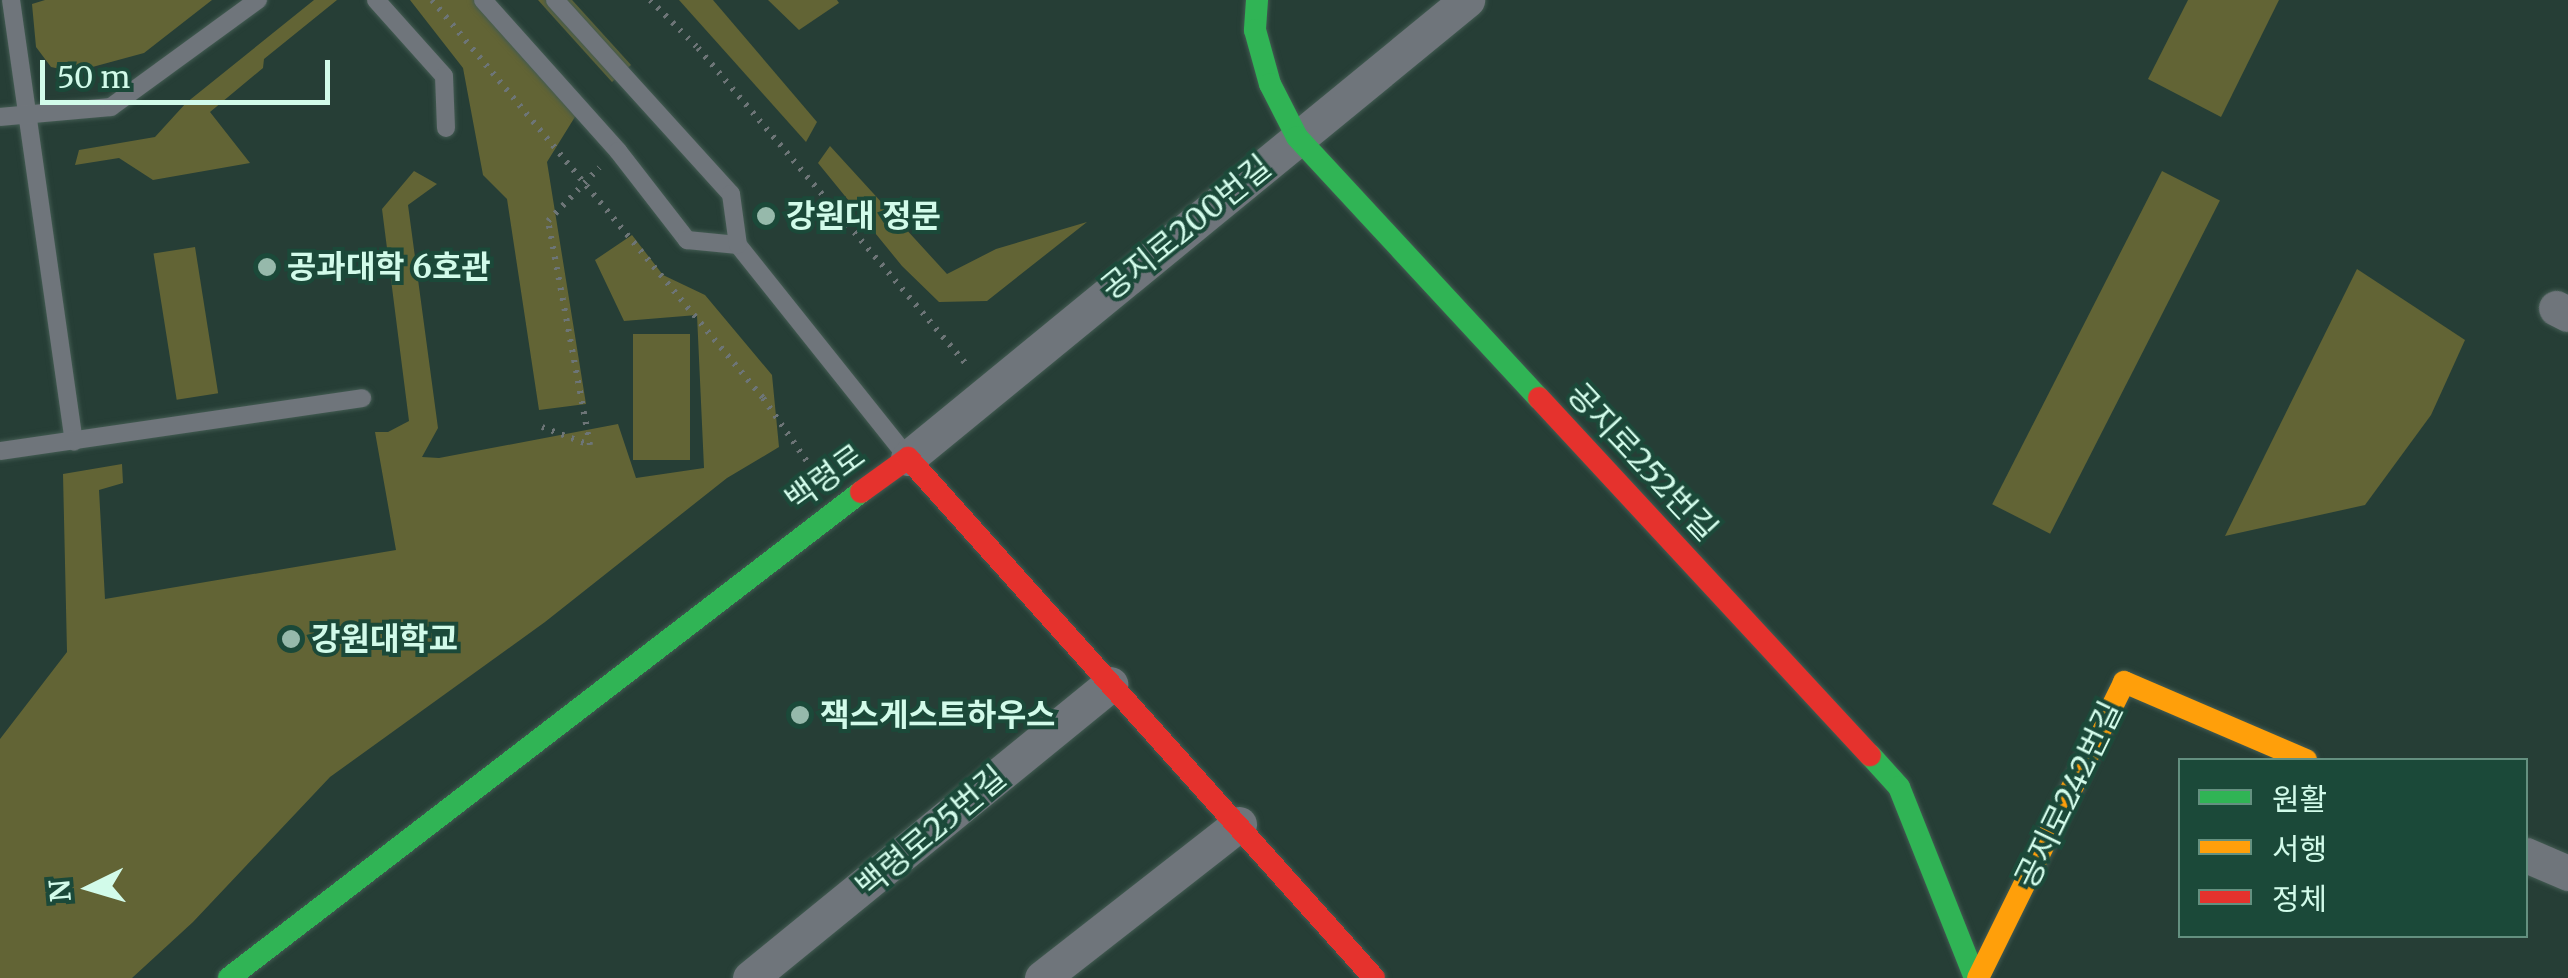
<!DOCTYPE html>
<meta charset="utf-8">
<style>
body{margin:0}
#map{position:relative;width:2568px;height:978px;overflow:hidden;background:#263e36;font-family:Merriweather,"Noto Sans KR",serif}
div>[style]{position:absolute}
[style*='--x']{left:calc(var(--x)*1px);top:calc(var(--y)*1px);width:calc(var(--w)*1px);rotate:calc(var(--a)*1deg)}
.green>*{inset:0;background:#626435;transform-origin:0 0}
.path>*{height:6px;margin-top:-3px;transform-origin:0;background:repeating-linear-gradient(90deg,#6d7577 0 2.5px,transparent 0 10.5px)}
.roads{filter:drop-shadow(0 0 2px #435b52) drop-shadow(0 0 2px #435b52)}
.lane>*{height:18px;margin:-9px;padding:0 9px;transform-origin:9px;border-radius:9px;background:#6f757b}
.street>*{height:35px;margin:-17.5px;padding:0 17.5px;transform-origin:17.5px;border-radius:17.5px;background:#6f757b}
.fast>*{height:22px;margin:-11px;padding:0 11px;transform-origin:11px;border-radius:11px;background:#30b455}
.slow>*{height:22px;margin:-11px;padding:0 11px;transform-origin:11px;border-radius:11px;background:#ff9f0a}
.jam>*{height:22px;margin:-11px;padding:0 11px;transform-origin:11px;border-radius:11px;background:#e5322d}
.dots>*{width:28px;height:28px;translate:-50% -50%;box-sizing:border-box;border:5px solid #1b4939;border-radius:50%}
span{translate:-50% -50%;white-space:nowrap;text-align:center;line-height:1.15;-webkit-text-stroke:8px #1b4939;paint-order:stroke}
.poi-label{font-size:32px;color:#d2fbea;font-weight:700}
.left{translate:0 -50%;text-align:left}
.street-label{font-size:32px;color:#d2fbea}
.legend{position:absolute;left:2178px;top:758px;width:350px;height:180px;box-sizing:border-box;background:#1b4939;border:2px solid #649080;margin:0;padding:12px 18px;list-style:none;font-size:30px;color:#d2fbea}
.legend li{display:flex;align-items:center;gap:20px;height:50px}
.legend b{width:50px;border:2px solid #649080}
.north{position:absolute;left:40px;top:838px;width:100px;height:100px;-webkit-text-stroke:8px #1b4939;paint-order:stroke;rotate:265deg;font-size:28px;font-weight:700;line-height:40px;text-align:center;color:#d2fbea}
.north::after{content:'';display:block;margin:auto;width:35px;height:45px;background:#d2fbea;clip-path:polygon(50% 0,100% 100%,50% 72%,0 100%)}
.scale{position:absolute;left:40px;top:60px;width:290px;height:45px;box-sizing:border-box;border:5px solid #d2fbea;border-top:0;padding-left:12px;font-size:30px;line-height:35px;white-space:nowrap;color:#d2fbea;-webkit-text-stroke:8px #1b4939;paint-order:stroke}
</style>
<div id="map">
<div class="green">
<div style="clip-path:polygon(45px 0,212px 0,144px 53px,74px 72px,51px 67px,36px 47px,32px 4px)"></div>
<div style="clip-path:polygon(314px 0,337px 0,264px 59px,263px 68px,210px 112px,250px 163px,153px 180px,119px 158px,75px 165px,79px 150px,155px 137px,186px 103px)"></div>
<div style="clip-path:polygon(410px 0,474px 0,578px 112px,547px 162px,586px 404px,539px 410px,507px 199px,483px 175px,463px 68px)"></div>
<div style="clip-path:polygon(538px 0,572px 0,631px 65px,612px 82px)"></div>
<div style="clip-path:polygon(679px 0,713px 0,817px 122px,806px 142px)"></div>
<div style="clip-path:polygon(768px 0,837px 0,839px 3px,799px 30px)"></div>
<div style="clip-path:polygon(2188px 0,2279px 0,2221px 117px,2148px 79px)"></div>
<div style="clip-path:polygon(830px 146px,947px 274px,996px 249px,1087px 222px,987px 301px,939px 302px,902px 266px,818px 163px)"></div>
<div style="clip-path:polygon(414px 171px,437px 184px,408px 205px,438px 428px,422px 457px,439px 458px,618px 424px,636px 478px,704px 468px,697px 315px,624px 321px,595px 260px,632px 235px,663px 275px,705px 295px,772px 375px,779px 447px,727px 478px,545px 622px,330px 777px,193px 922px,132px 978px,0 978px,0 739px,67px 652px,63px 474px,122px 464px,123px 483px,99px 490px,105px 599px,396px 550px,375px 432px,388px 432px,409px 421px,382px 209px)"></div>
<div style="left:2162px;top:171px;width:65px;height:374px;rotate:27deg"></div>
<div style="left:195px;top:247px;width:148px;height:42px;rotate:81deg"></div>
<div style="clip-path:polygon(2357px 269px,2465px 340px,2431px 415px,2365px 505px,2225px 536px)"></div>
<div style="left:633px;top:334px;width:57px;height:126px"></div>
</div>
<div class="path">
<div style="--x:432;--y:0;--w:518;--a:50.25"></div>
<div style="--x:763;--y:398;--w:91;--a:55.3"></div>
<div style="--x:650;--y:0;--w:68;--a:45"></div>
<div style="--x:698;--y:48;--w:416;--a:49.7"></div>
<div style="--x:542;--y:427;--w:51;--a:20.6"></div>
<div style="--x:590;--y:445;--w:228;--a:-100.6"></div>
<div style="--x:548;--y:221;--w:74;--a:-46.1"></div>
</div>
<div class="roads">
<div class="lane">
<div style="--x:11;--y:0;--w:446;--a:81.9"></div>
<div style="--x:376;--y:0;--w:102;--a:48.2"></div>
<div style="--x:444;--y:76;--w:52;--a:87.8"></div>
<div style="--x:483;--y:0;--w:203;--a:48.2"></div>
<div style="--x:618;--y:151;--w:113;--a:52.2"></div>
<div style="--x:687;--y:240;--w:51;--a:5.6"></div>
<div style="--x:738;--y:245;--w:273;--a:51.4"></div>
<div style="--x:555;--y:0;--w:262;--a:47.8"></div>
<div style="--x:731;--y:194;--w:51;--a:82.2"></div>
<div style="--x:0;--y:117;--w:111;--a:-5.1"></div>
<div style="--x:111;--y:107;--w:182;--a:-36.1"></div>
<div style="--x:0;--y:451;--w:366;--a:-8.3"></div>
</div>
<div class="street">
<div style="--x:2556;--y:308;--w:13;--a:27"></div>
<div style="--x:908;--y:458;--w:723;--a:-39.33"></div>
<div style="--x:2526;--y:855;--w:46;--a:23.2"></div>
<div style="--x:750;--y:978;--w:465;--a:-39.2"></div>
<div style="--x:1042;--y:978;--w:250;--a:-38"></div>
</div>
<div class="fast">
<div style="--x:1257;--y:0;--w:30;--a:94"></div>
<div style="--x:1255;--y:30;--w:56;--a:74.5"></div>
<div style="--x:1270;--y:84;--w:59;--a:63"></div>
<div style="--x:1297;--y:137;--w:356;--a:47.2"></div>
<div style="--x:1870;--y:755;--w:43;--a:47.8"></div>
<div style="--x:1899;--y:787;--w:206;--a:68.3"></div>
<div style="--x:229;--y:978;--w:797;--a:-37.56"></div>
</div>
<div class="slow">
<div style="--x:1978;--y:978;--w:330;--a:-63.7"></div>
<div style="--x:2124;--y:682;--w:198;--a:23.2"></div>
</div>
<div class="jam">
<div style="--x:1539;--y:398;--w:487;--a:47.2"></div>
<div style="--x:861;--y:492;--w:58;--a:-35.9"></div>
<div style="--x:908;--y:458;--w:698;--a:48.13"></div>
</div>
</div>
<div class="dots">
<div style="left:766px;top:216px;background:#96b9ab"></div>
<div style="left:267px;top:267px;background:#96b9ab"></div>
<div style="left:291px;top:639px;background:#96b9ab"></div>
<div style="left:800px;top:715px;background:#96b9ab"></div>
</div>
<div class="poi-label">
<span class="left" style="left:786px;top:216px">강원대 정문</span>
<span class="left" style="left:287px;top:267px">공과대학 6호관</span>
<span class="left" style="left:311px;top:639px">강원대학교</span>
<span class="left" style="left:820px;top:715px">잭스게스트하우스</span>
</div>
<div class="street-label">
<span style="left:1186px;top:228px;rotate:-39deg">공지로200번길</span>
<span style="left:1642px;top:462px;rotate:47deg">공지로252번길</span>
<span style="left:825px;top:478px;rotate:-36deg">백령로</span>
<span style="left:2069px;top:795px;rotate:-64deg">공지로242번길</span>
<span style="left:931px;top:832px;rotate:-40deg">백령로25번길</span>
</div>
<ul class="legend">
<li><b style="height:12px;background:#30b455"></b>원활</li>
<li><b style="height:12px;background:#ff9f0a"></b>서행</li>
<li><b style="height:12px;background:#e5322d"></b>정체</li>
</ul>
<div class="north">N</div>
<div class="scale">50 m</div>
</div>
